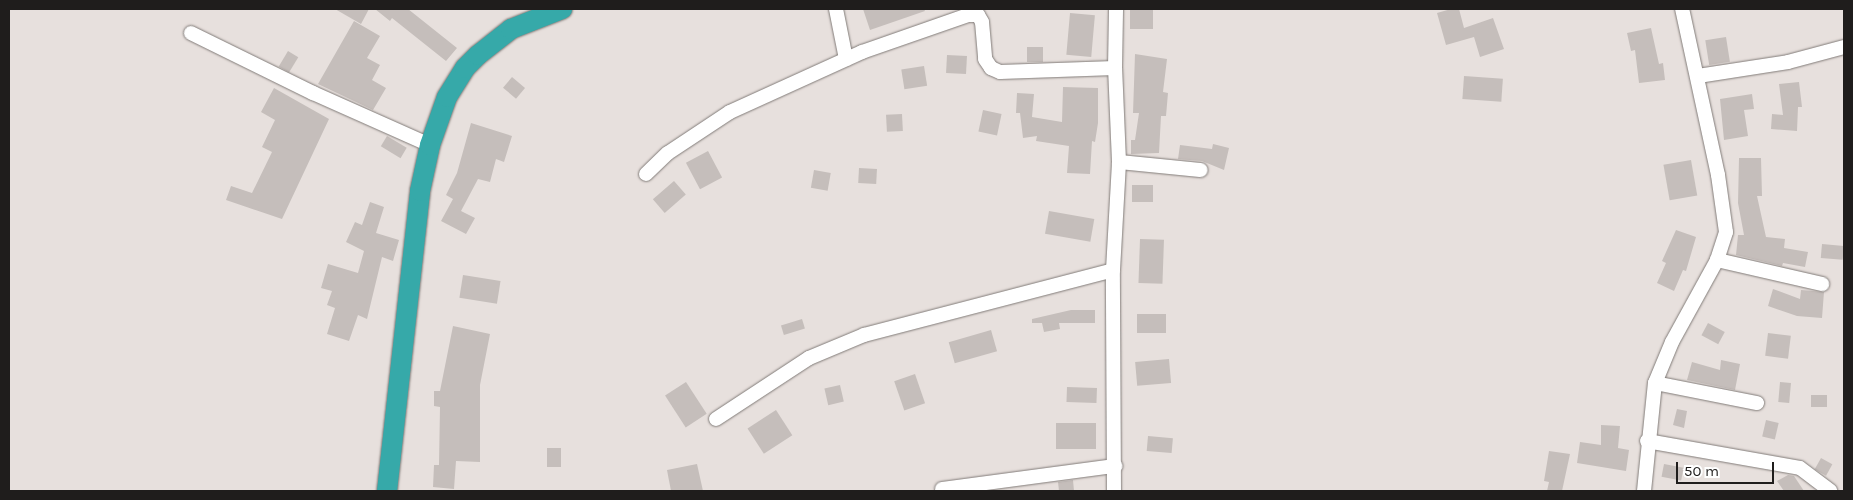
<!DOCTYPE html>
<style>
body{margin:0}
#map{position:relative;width:1853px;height:500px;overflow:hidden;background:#e7e0dd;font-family:Karla,sans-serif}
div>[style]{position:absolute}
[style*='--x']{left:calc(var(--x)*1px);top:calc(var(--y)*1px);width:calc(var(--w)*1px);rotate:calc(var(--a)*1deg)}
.building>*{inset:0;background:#c5bebb;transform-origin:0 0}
.roads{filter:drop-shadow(0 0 1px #817b78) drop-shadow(0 0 1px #817b78)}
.minor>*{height:14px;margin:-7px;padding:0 7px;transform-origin:7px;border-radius:7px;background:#fff}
.highway>*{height:20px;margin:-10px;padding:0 10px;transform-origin:10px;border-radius:10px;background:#36a9a9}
span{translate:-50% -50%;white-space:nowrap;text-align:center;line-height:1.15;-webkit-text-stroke:5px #fff;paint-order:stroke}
.frame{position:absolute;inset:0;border:10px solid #1f1d1c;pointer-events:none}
.scale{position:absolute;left:1676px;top:462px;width:98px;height:22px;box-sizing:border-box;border:2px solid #1f1d1c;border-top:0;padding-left:6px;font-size:15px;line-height:18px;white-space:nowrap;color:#1f1d1c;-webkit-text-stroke:4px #fff;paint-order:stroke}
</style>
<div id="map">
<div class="building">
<div style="clip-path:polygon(335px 9px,369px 9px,361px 24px)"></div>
<div style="clip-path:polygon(375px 9px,408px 9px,457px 48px,446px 61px,392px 18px,390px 21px)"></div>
<div style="clip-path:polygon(863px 9px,924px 9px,925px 11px,870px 30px)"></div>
<div style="left:1130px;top:9px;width:23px;height:20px"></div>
<div style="clip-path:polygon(1451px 9px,1459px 9px,1464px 28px,1493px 18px,1504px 49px,1480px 57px,1474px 37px,1446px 45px,1437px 13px)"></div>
<div style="left:1070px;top:13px;width:25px;height:42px;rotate:5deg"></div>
<div style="clip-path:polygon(354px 21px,380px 36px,367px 58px,380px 65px,372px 80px,386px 88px,373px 110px,318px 84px)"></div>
<div style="clip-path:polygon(1651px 28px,1659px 64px,1663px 63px,1665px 80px,1639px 83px,1635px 50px,1631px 51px,1627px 33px)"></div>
<div style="left:1726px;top:37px;width:25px;height:21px;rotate:81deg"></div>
<div style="left:1027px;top:47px;width:16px;height:15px"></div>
<div style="left:288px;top:51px;width:12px;height:18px;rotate:31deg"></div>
<div style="clip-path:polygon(1135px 54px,1167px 59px,1163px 92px,1168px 93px,1166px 116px,1161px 116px,1159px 153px,1131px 154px,1131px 140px,1135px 140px,1139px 113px,1133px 113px)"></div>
<div style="left:947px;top:55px;width:20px;height:18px;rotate:3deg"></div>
<div style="left:924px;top:66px;width:20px;height:23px;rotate:81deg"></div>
<div style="left:1464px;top:76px;width:39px;height:23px;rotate:4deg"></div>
<div style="left:512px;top:77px;width:17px;height:14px;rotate:40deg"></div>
<div style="clip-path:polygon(1799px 82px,1802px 107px,1798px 107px,1797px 131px,1771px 129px,1772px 114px,1783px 115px,1779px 84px)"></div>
<div style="clip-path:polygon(1063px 87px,1098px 88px,1098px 123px,1095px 142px,1092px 141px,1090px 174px,1067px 173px,1069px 146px,1036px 141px,1037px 136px,1023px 138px,1020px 113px,1016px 113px,1017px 93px,1034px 94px,1032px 117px,1062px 122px)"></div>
<div style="clip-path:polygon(274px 88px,329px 119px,282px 219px,226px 200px,231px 186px,252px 193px,272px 152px,262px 147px,275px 120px,261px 112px)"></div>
<div style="clip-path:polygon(1752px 94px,1754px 109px,1744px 110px,1748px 136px,1724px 140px,1720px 99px)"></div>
<div style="left:983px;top:110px;width:19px;height:22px;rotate:12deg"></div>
<div style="left:902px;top:114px;width:17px;height:16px;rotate:87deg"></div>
<div style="clip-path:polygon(471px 123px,512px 136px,504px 162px,496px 159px,490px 182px,478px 179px,461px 211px,475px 218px,466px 234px,441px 221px,453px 199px,446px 195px,457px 173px)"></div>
<div style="left:387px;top:136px;width:23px;height:12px;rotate:31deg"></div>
<div style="clip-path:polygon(1213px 144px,1229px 148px,1224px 170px,1202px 161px,1178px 159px,1180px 145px,1212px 149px)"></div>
<div style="left:708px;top:151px;width:30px;height:25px;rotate:62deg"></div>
<div style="clip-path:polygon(1739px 158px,1761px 158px,1762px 196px,1757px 196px,1766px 237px,1785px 239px,1784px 248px,1808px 252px,1805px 267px,1783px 263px,1782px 266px,1736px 255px,1738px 235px,1744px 235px,1738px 203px)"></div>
<div style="left:1691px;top:160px;width:36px;height:28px;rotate:80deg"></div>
<div style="left:859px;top:168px;width:18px;height:15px;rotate:3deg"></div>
<div style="left:814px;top:170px;width:17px;height:18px;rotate:10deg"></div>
<div style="left:674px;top:181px;width:18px;height:28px;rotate:49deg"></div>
<div style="left:1132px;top:185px;width:21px;height:17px"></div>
<div style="clip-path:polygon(370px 202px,384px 207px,376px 233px,399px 240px,393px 261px,382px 257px,367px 319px,358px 315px,349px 341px,327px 334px,335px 308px,327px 305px,332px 291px,321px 288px,328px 264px,358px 273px,364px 251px,346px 242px,355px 222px,362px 225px)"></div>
<div style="left:1049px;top:211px;width:46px;height:23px;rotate:10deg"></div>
<div style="clip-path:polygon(1676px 230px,1696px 237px,1686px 271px,1683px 270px,1674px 291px,1657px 283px,1666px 263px,1662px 261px)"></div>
<div style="left:1140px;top:239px;width:24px;height:44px;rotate:2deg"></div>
<div style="left:1822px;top:244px;width:22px;height:14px;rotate:5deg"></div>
<div style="left:463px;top:275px;width:38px;height:23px;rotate:9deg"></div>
<div style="clip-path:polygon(1773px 289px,1800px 299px,1801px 290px,1824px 292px,1822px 318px,1797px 316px,1768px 306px)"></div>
<div style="clip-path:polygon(1071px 310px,1095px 310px,1095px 323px,1059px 323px,1060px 329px,1044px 332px,1042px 323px,1032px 323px,1032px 319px)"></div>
<div style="left:1166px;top:314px;width:19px;height:29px;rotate:90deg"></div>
<div style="left:802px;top:319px;width:10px;height:22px;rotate:73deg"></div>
<div style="left:1708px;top:323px;width:19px;height:14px;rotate:28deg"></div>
<div style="clip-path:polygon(453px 326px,490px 334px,480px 385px,480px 462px,456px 461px,454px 489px,433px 487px,434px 465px,439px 465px,440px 407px,434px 406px,434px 391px,440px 391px)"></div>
<div style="left:991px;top:330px;width:22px;height:44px;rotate:74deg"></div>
<div style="left:1768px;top:333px;width:23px;height:23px;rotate:7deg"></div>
<div style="left:1169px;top:359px;width:24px;height:34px;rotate:85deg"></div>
<div style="clip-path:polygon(1721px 360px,1740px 364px,1735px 390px,1687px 380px,1692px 362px,1720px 370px)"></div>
<div style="left:915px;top:374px;width:31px;height:22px;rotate:71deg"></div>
<div style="left:686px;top:382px;width:38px;height:25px;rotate:57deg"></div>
<div style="left:1780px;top:382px;width:11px;height:20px;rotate:5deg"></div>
<div style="left:840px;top:385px;width:17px;height:16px;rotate:77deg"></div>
<div style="left:1067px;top:387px;width:30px;height:15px;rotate:2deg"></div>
<div style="left:1811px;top:395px;width:16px;height:12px"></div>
<div style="clip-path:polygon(1677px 409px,1687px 411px,1684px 428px,1673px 425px)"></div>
<div style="left:776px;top:410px;width:30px;height:34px;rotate:57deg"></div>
<div style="left:1766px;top:420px;width:13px;height:17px;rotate:13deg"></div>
<div style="left:1056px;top:423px;width:40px;height:26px"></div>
<div style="clip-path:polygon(1601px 425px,1620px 426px,1618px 448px,1629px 450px,1626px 471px,1577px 463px,1580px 442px,1601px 445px)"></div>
<div style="left:1148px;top:436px;width:25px;height:15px;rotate:5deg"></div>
<div style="left:547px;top:448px;width:14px;height:19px"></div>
<div style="clip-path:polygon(1549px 451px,1570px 454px,1562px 491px,1547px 491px,1549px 482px,1544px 481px)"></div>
<div style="left:1821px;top:458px;width:13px;height:13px;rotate:29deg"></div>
<div style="clip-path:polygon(697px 464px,703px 491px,671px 491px,667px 470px)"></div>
<div style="left:1664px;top:464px;width:20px;height:13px;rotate:11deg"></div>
<div style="clip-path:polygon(1788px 475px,1794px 476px,1804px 491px,1784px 491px,1777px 481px)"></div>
<div style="clip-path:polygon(1073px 480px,1074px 491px,1059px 491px,1058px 482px)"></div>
</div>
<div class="roads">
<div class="minor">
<div style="--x:836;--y:9;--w:51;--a:78.7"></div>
<div style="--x:191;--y:33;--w:136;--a:26.2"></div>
<div style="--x:313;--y:93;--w:128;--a:24"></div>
<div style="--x:1698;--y:76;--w:91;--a:-8.8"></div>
<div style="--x:1788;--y:62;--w:58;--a:-15"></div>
<div style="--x:1119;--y:162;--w:82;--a:5.6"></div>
<div style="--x:646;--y:174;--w:30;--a:-44"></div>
<div style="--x:668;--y:153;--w:74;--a:-33.5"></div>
<div style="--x:730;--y:112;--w:145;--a:-24.4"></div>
<div style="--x:862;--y:52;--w:112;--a:-19.2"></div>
<div style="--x:968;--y:15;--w:10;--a:0"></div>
<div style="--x:978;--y:15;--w:8;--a:60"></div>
<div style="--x:982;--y:22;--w:37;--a:85"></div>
<div style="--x:985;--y:59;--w:11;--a:56"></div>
<div style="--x:991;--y:68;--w:10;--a:24"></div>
<div style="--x:1000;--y:72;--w:115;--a:-2"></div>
<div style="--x:1717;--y:260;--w:108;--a:12.9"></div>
<div style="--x:1655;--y:383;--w:104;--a:11.1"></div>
<div style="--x:716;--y:419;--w:111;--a:-33.3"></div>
<div style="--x:809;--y:358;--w:60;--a:-22.7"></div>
<div style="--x:864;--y:335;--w:257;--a:-14.6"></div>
<div style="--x:1647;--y:441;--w:155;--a:10"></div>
<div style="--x:1800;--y:468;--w:38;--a:37"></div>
<div style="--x:942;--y:489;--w:175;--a:-7.6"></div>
<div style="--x:1114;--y:491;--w:221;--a:-90.3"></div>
<div style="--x:1113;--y:270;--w:108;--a:-86.8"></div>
<div style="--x:1119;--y:162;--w:94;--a:-92.4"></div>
<div style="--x:1115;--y:68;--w:59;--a:-89"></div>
<div style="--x:1644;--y:491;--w:109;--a:-84.2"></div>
<div style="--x:1655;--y:383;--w:44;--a:-67.5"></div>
<div style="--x:1672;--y:342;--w:94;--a:-61.2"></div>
<div style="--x:1717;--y:260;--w:29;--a:-72"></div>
<div style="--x:1726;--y:232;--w:58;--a:-98"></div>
<div style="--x:1718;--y:175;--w:170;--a:-102.2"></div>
</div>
<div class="highway">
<div style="--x:387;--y:491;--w:302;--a:-83.7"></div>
<div style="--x:420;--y:191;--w:47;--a:-77.7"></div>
<div style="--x:430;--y:145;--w:51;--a:-70.5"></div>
<div style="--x:447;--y:97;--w:34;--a:-58"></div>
<div style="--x:465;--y:68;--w:18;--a:-45"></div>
<div style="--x:478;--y:55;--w:42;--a:-38.2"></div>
<div style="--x:511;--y:29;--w:55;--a:-21.4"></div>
</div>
</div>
<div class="frame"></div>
<div class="scale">50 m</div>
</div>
